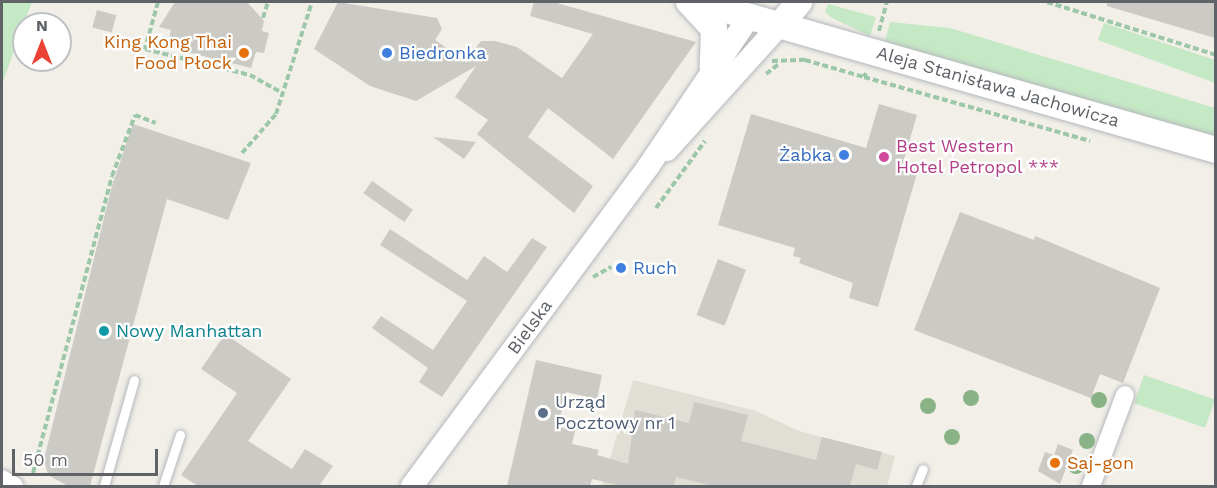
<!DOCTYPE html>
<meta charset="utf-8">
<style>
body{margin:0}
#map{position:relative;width:1217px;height:488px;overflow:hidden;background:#f1efe8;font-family:"Work Sans",sans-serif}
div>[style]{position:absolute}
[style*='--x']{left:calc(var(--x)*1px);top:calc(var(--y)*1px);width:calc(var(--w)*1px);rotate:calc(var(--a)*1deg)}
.education>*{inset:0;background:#e1ded6}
.green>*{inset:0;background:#c5e8c5;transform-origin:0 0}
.building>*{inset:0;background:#cccac5;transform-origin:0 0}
.path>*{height:4px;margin-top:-2px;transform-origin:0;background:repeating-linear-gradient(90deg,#9cc7a9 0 6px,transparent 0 9px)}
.roads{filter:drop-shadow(0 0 2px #b5b8bc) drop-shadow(0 0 2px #b5b8bc)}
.service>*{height:9px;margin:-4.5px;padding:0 4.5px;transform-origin:4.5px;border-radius:4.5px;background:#fff}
.minor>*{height:18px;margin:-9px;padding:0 9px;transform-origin:9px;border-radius:9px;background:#fff}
.tertiary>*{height:22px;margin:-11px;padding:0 11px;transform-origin:11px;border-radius:11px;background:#fff}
.secondary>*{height:26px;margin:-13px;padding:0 13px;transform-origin:13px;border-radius:13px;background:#fff}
.trees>*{width:16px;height:16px;margin:-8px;border-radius:50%;background:#89b387}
.dots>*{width:16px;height:16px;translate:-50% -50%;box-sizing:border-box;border:3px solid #fff;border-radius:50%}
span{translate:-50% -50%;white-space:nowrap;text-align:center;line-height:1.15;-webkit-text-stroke:4.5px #fff;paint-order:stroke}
.food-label{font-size:18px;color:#c56008}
.right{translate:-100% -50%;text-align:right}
.left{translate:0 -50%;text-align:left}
.shop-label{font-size:18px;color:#366cbe}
.street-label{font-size:18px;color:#5f6368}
.hotel-label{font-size:18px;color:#b23c85}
.culture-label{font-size:18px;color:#0d838f}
.service-label{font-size:18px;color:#4e5e75}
.frame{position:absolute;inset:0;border:3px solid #5f6368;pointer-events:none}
.north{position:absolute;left:12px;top:12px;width:60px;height:60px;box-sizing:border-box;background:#fff;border:2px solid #bfc1c3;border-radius:50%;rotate:0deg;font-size:16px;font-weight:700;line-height:24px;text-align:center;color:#5f6368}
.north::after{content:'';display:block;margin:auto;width:21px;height:27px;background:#ea4335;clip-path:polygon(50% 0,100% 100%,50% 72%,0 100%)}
.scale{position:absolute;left:12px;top:449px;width:146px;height:27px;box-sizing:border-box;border:3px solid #5f6368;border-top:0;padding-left:8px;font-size:18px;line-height:21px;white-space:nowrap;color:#5f6368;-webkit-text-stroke:4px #fff;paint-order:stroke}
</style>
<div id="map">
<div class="education">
<div style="clip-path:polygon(633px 380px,756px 411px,799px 431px,895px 456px,887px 486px,602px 486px)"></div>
</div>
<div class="green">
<div style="clip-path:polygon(2px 2px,32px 2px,2px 84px)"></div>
<div style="clip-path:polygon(828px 4px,876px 17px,870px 36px,832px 18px,825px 12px)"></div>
<div style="clip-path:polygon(890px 22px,950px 28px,1215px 108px,1215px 138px,885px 42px)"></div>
<div style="clip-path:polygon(1104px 23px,1215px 60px,1215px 83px,1098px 40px)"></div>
<div style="left:1144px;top:375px;width:75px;height:30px;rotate:19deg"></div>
</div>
<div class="building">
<div style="clip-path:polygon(175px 2px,247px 2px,264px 21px,262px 31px,269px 33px,264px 53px,256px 52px,251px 68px,167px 47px,171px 30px,159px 27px)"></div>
<div style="clip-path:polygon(338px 2px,437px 18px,442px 29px,435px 40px,466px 61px,481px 41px,495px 41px,517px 47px,562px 78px,593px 34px,530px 16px,534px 2px,553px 2px,696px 42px,613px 159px,548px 108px,528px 137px,593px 186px,574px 213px,477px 134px,488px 120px,455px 97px,476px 66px,416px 101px,370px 86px,314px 49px)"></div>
<div style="clip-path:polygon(1107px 2px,1215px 2px,1215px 38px,1107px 6px)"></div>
<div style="left:97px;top:10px;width:20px;height:18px;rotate:15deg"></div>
<div style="clip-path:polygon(879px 104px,917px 115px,902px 166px,918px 170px,878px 307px,849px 298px,853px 283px,799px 263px,801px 258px,793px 256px,795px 248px,718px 225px,751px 114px,866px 148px)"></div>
<div style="clip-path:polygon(133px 124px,251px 163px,228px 220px,167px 199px,90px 486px,68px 486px,48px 475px,44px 459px,112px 186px)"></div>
<div style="clip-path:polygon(433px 137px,476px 142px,464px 159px)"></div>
<div style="left:372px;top:181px;width:50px;height:15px;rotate:35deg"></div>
<div style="clip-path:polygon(960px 212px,1034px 240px,1035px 236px,1160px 288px,1123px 383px,1100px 374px,1091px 398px,914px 330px)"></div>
<div style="clip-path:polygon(390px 229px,467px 280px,484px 256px,507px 272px,532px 238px,547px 247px,442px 397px,419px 382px,428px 368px,372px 328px,381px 316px,433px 350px,467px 301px,380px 245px)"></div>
<div style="left:718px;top:259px;width:30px;height:60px;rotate:21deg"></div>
<div style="clip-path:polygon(225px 334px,291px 379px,248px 441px,292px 469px,305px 449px,333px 466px,319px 486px,198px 486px,181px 475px,237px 393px,201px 369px)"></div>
<div style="clip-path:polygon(536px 360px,602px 375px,597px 399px,566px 392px,558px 427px,575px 431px,572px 444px,599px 450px,597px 455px,628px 464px,635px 410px,689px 423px,694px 402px,748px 415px,741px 441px,816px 460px,822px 437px,882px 452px,877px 470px,856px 464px,850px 486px,713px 486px,676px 477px,674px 486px,622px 486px,592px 479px,590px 486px,507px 486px)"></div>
<div style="clip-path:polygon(1058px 444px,1073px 450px,1060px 484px,1038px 471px,1045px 452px,1054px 455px)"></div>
</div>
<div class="path">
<div style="--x:158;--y:2;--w:49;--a:105.5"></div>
<div style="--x:145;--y:49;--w:108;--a:13.9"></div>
<div style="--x:250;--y:75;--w:38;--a:29"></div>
<div style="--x:1047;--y:2;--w:177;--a:17.4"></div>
<div style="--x:263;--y:18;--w:17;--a:-73"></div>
<div style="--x:879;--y:31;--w:30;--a:-75"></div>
<div style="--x:772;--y:61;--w:33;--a:-2"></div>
<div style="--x:805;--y:60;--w:61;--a:16.1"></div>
<div style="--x:866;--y:73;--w:4;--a:117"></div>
<div style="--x:864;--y:77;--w:235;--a:15.8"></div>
<div style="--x:766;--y:74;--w:16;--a:-38"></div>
<div style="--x:242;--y:153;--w:52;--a:-48.9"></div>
<div style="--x:276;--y:114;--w:118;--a:-72.2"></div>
<div style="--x:656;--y:208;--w:83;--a:-53.8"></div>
<div style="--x:593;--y:277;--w:21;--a:-29"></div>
<div style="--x:33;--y:473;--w:307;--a:-75.1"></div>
<div style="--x:112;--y:176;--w:65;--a:-69.3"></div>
<div style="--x:135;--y:115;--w:22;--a:21"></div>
</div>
<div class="roads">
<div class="service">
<div style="--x:104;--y:486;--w:110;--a:-74.2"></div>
<div style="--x:163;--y:486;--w:54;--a:-71.6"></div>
<div style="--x:916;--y:486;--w:18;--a:-68"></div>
</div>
<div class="minor">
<div style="--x:2;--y:479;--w:14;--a:30"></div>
<div style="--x:1091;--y:486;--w:97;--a:-69.5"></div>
</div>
<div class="tertiary">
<div style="--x:667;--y:150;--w:169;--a:-47.9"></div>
<div style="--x:412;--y:486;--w:397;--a:-53.5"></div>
<div style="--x:648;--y:167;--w:182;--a:-56"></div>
</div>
<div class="secondary">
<div style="--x:689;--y:2;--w:37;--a:47"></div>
<div style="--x:714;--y:29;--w:38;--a:92"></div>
<div style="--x:698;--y:2;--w:539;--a:15.95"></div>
<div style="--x:780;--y:25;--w:30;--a:-50"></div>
</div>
</div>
<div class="trees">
<div style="left:971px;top:398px"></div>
<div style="left:1099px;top:400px"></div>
<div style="left:928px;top:406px"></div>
<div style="left:952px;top:437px"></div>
<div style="left:1087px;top:441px"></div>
<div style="left:1076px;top:466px"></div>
</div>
<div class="dots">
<div style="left:244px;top:53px;background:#e8710a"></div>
<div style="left:387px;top:53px;background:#3f7fe0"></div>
<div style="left:844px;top:155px;background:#3f7fe0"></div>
<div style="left:884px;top:157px;background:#d1479c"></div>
<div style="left:621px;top:268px;background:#3f7fe0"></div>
<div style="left:104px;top:331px;background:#0f9aa8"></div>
<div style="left:543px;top:413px;background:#5c6f8a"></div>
<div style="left:1055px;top:463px;background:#e8710a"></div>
</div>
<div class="food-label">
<span class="right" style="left:232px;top:53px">King Kong Thai<br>Food Płock</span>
<span class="left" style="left:1067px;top:463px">Saj-gon</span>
</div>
<div class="shop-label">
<span class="left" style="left:399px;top:53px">Biedronka</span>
<span class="right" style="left:832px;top:155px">Żabka</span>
<span class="left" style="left:633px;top:268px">Ruch</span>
</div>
<div class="street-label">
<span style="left:998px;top:87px;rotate:16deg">Aleja Stanisława Jachowicza</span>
<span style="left:530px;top:327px;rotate:-54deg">Bielska</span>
</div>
<div class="hotel-label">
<span class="left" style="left:896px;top:157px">Best Western<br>Hotel Petropol ***</span>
</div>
<div class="culture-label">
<span class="left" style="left:116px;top:331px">Nowy Manhattan</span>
</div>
<div class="service-label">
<span class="left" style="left:555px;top:413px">Urząd<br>Pocztowy nr 1</span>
</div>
<div class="frame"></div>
<div class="north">N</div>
<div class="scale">50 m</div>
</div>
